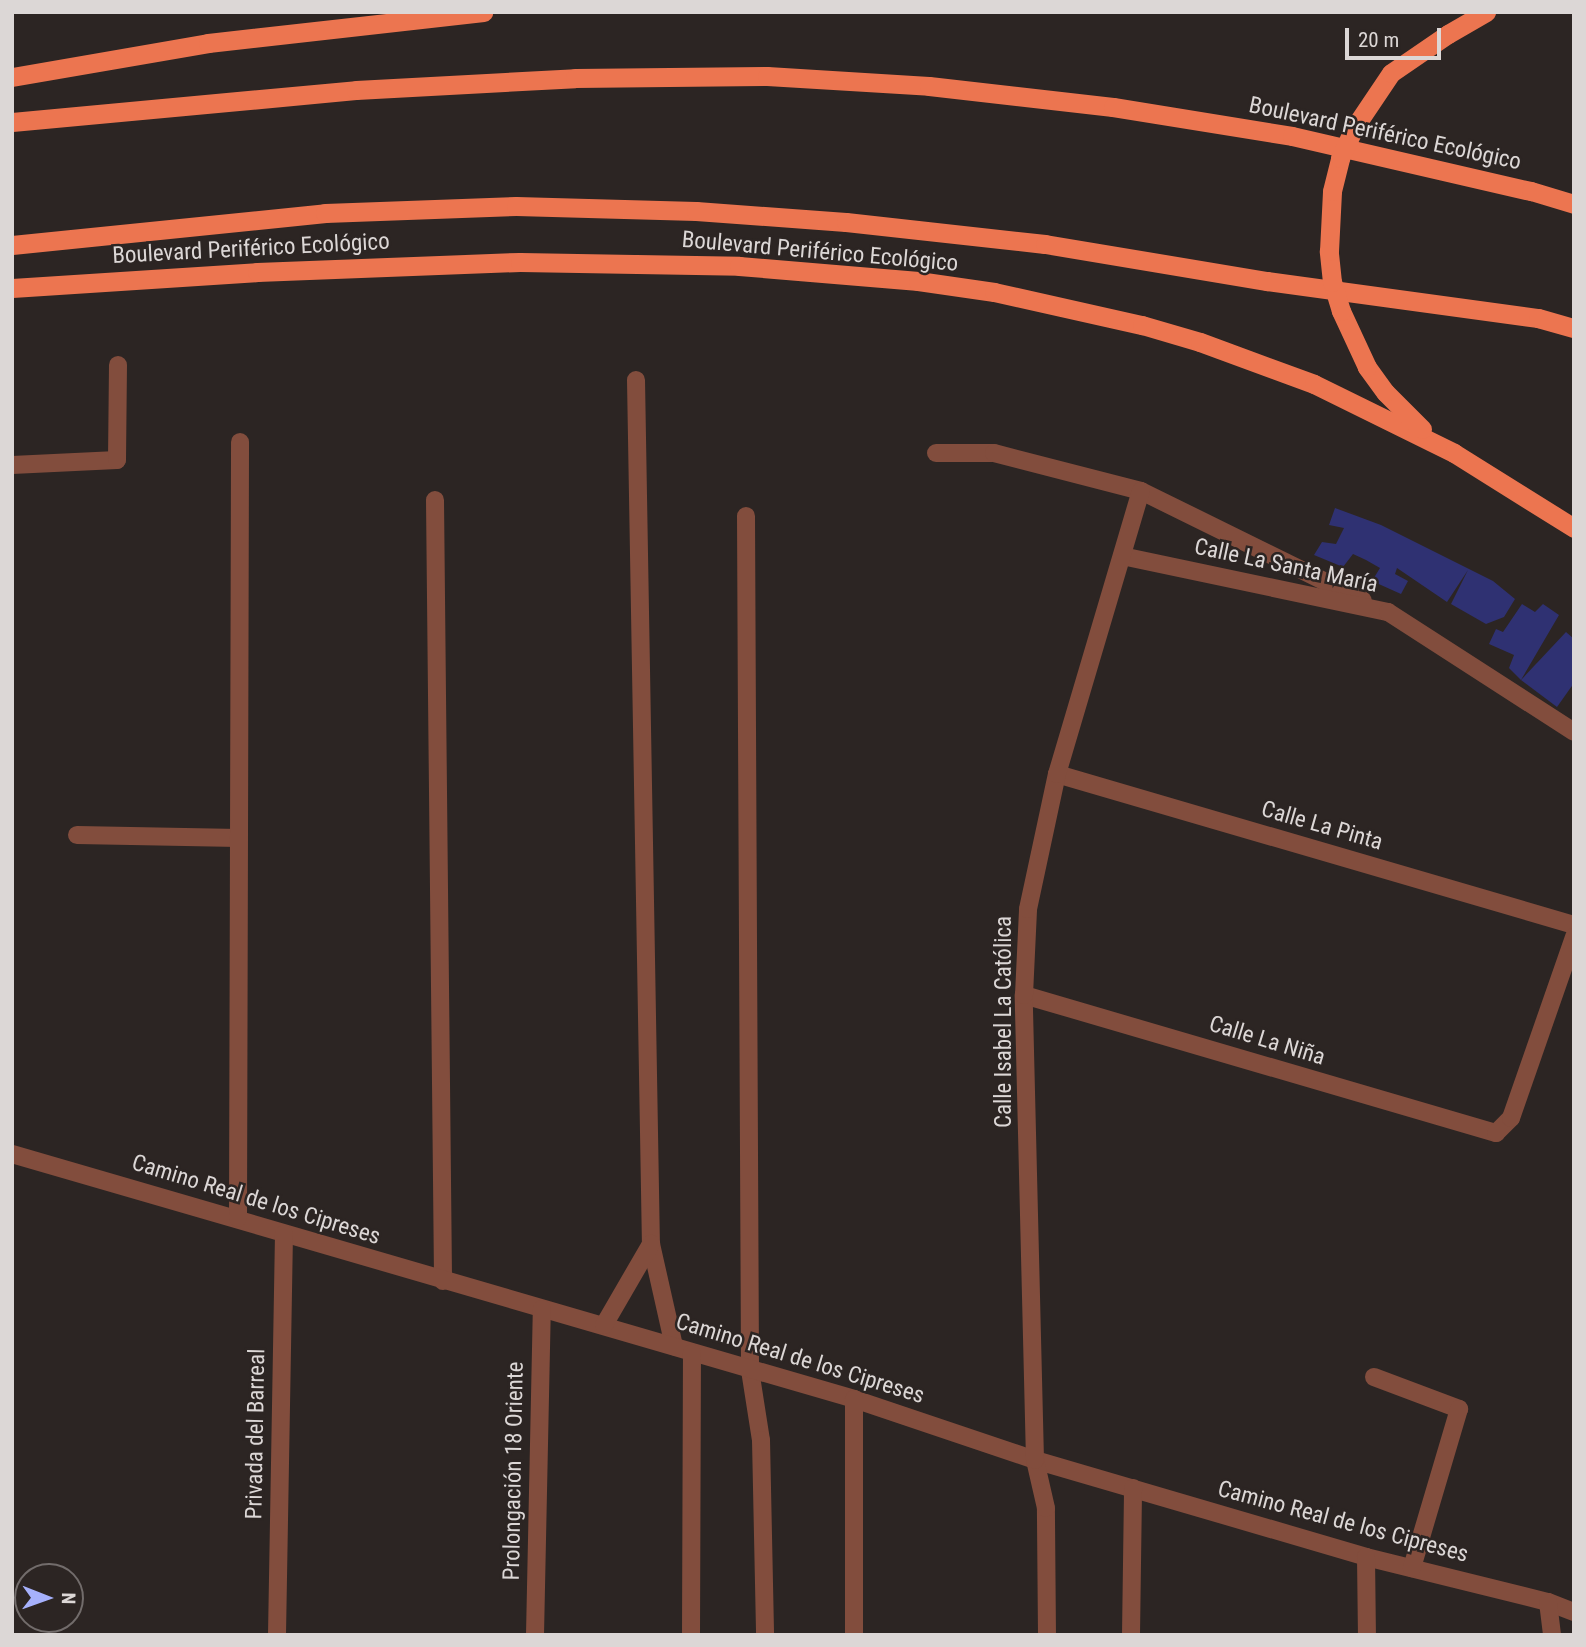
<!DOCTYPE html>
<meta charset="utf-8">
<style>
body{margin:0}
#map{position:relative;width:1586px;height:1647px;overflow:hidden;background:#2c2523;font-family:"Roboto Condensed",sans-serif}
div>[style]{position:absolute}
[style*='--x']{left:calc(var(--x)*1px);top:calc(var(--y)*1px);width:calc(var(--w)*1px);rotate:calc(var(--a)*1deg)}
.building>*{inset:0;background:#2f3172}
.service>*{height:18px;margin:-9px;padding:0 9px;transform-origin:9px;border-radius:9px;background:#824d3d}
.minor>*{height:18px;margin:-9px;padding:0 9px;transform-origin:9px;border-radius:9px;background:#824d3d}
.trunk>*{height:19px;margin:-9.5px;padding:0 9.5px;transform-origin:9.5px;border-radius:9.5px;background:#ec7550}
span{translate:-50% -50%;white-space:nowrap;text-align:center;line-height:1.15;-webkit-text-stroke:5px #2c2523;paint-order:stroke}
.street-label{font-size:23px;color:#dcd7d6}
.frame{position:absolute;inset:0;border:14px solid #dcd7d6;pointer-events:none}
.north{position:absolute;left:14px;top:1563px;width:70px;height:70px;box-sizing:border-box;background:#2c2523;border:2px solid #726c6b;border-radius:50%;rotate:91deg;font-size:19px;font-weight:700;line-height:28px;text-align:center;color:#dcd7d6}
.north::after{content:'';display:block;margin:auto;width:24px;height:32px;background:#a6b1fc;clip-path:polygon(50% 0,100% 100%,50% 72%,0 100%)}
.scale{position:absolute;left:1345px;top:28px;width:96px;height:32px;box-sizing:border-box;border:4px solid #dcd7d6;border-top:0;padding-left:9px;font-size:21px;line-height:24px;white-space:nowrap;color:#dcd7d6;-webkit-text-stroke:5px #2c2523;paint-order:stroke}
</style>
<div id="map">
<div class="building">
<div style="clip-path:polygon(1335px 508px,1381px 525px,1493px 581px,1515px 599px,1504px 617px,1486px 624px,1451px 604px,1468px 570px,1447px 602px,1397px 568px,1395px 574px,1408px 581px,1401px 594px,1372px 581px,1380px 568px,1366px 560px,1353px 554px,1343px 567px,1314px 555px,1322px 542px,1336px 544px,1344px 528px,1329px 525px)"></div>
<div style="clip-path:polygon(1522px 604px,1535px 612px,1543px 604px,1559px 615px,1521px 680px,1509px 668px,1514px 655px,1489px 644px,1496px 629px,1503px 632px)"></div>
<div style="clip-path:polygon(1566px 632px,1574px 639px,1574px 683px,1557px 707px,1521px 680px)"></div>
</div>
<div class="service">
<div style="--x:12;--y:465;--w:105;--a:-2.7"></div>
<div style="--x:117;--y:460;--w:95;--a:-89.4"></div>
</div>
<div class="minor">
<div style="--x:636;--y:380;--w:864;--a:89.01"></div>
<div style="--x:651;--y:1244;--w:105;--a:77.3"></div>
<div style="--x:936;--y:453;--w:58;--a:0"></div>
<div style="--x:994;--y:453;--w:152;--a:14.5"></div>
<div style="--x:1141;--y:491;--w:247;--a:26.2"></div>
<div style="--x:435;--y:500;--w:781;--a:89.41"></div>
<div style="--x:746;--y:516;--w:854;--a:89.73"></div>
<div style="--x:750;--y:1370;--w:71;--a:81.1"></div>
<div style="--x:761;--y:1440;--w:195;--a:88.8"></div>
<div style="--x:1122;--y:556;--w:272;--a:11.9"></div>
<div style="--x:1388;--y:612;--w:221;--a:32.8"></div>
<div style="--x:1057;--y:774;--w:539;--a:16.28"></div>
<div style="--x:77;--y:835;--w:162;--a:1.1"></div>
<div style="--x:1024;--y:995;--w:492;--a:16.3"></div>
<div style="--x:1496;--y:1133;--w:21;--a:-45"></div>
<div style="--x:1511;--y:1118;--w:192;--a:-70.8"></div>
<div style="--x:12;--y:1154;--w:877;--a:16.22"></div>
<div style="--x:854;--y:1399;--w:191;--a:18.6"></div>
<div style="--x:1035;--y:1460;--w:345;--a:16.3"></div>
<div style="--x:1366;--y:1557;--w:187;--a:13.9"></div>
<div style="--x:1548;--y:1602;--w:28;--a:21"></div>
<div style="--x:238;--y:1218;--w:776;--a:-89.85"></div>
<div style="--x:604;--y:1325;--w:94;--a:-59.9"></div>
<div style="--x:1374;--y:1377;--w:91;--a:20.6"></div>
<div style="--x:1459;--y:1409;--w:166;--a:106.5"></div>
<div style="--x:854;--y:1399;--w:236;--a:90"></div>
<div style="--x:1366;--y:1557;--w:78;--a:89.3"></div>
<div style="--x:1548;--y:1602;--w:33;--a:83"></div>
<div style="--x:277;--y:1635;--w:401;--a:-89"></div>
<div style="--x:535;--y:1635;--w:326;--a:-88.8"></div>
<div style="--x:691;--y:1635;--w:282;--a:-89.8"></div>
<div style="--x:1047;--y:1635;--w:127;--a:-90.5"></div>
<div style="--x:1046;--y:1508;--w:49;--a:-102.9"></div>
<div style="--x:1035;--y:1460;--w:465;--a:-91.4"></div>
<div style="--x:1024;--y:995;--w:86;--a:-87.3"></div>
<div style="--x:1028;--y:909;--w:138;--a:-77.9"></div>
<div style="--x:1057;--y:774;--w:295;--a:-73.5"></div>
<div style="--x:1131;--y:1635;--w:147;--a:-89.2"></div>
</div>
<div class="trunk">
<div style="--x:12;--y:77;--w:199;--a:-9.8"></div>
<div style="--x:208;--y:43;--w:277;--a:-6.4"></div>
<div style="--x:12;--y:122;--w:345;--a:-5.3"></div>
<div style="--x:356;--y:90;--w:219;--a:-3.1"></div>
<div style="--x:575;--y:78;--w:192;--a:-0.6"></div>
<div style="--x:767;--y:76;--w:162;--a:3.5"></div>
<div style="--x:929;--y:86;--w:185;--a:6.5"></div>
<div style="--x:1113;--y:107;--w:181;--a:9.2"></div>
<div style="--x:1292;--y:136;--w:245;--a:13"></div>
<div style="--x:1531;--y:191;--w:45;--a:16.8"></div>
<div style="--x:12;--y:245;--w:315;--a:-5.8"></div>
<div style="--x:325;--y:213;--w:191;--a:-2.1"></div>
<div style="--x:516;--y:206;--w:180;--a:1.6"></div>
<div style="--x:696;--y:211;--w:150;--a:4.2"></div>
<div style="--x:846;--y:222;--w:200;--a:6.3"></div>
<div style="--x:1045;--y:244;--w:225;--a:9.5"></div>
<div style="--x:1267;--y:281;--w:274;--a:7.8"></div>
<div style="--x:1538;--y:318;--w:37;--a:16"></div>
<div style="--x:12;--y:288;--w:246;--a:-3.7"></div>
<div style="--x:257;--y:272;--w:263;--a:-2.2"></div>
<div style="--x:520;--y:262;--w:219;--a:1"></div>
<div style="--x:739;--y:266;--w:180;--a:4.8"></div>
<div style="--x:918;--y:281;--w:77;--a:8.2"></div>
<div style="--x:994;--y:292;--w:152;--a:12.6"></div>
<div style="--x:1142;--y:325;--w:60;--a:16.3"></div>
<div style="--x:1200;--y:342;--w:121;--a:20.2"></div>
<div style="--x:1314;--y:384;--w:156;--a:26.2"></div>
<div style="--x:1454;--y:453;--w:142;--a:32"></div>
<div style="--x:1422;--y:429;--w:52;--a:-135"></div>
<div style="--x:1385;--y:392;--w:31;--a:-126"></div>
<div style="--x:1367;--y:367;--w:62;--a:-114.9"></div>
<div style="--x:1341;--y:311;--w:30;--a:-107"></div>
<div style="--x:1332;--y:282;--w:31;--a:-96"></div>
<div style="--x:1329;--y:251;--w:60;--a:-87.1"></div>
<div style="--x:1332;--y:191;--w:34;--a:-76"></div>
<div style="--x:1340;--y:158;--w:33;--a:-65"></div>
<div style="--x:1354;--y:128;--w:66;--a:-56.1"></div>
<div style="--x:1391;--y:73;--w:69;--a:-34.4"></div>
<div style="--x:1448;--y:34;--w:44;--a:-30.1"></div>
</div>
<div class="street-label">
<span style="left:1385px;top:134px;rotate:12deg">Boulevard Periférico Ecológico</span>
<span style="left:251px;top:249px;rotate:-3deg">Boulevard Periférico Ecológico</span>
<span style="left:820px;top:252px;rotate:5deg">Boulevard Periférico Ecológico</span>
<span style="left:1286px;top:566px;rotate:12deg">Calle La Santa María</span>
<span style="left:1322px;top:826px;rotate:16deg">Calle La Pinta</span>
<span style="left:1004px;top:1022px;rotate:-90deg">Calle Isabel La Católica</span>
<span style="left:1267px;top:1041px;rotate:17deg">Calle La Niña</span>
<span style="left:256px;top:1200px;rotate:17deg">Camino Real de los Cipreses</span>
<span style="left:800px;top:1359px;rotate:17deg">Camino Real de los Cipreses</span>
<span style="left:256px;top:1434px;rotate:-89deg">Privada del Barreal</span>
<span style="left:514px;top:1471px;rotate:-89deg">Prolongación 18 Oriente</span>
<span style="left:1343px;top:1522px;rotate:15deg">Camino Real de los Cipreses</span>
</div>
<div class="frame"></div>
<div class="north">N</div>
<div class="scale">20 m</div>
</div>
